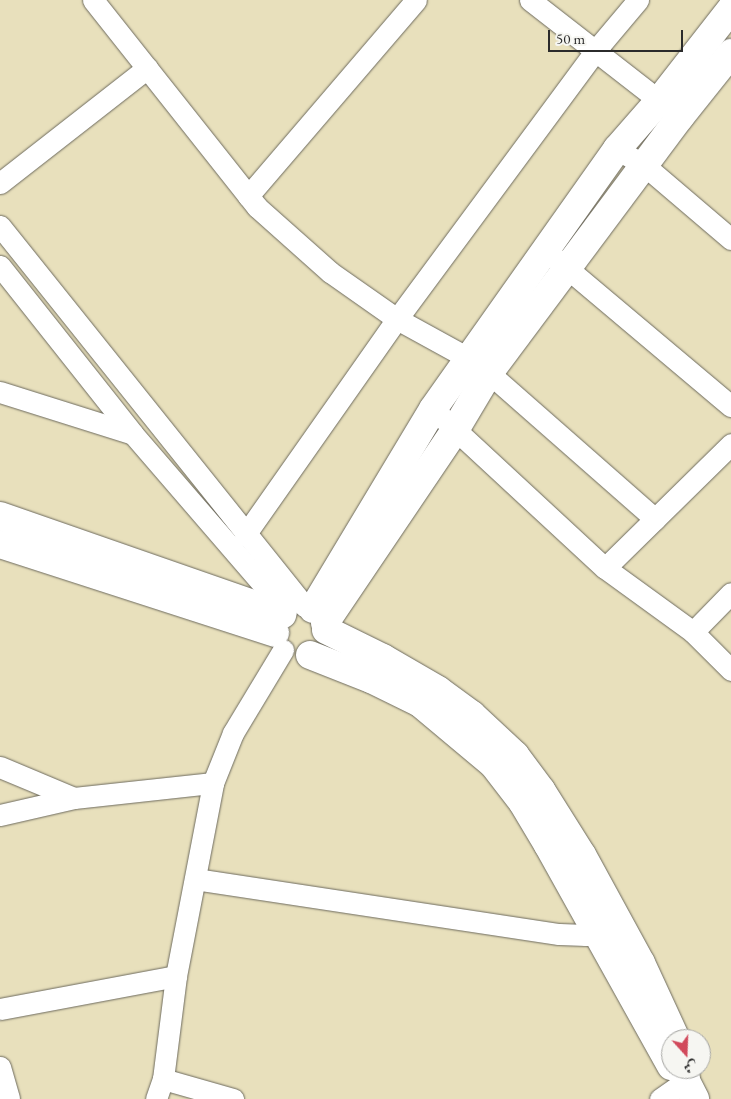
<!DOCTYPE html>
<meta charset="utf-8">
<style>
body{margin:0}
#map{position:relative;width:731px;height:1099px;overflow:hidden;background:#e8e0bc;font-family:"EB Garamond",Amiri,serif}
div>[style]{position:absolute}
[style*='--x']{left:calc(var(--x)*1px);top:calc(var(--y)*1px);width:calc(var(--w)*1px);rotate:calc(var(--a)*1deg)}
.roads{filter:drop-shadow(0 0 1px #6d6a5e) drop-shadow(0 0 1px #6d6a5e)}
.street>*{height:21px;margin:-10.5px;padding:0 10.5px;transform-origin:10.5px;border-radius:10.5px;background:#fff}
.secondary>*{height:28px;margin:-14px;padding:0 14px;transform-origin:14px;border-radius:14px;background:#fff}
span{translate:-50% -50%;white-space:nowrap;text-align:center;line-height:1.15;-webkit-text-stroke:4.5px #f6f6f2;paint-order:stroke}
.north{position:absolute;left:661px;top:1029px;width:50px;height:50px;box-sizing:border-box;background:#f6f6f2;border:1px solid #a5a5a2;border-radius:50%;rotate:160deg;font-size:14px;font-weight:700;line-height:20px;text-align:center;color:#2b2b2b}
.north::after{content:'';display:block;margin:auto;width:18px;height:22px;background:#d1495b;clip-path:polygon(50% 0,100% 100%,50% 72%,0 100%)}
.scale{position:absolute;left:548px;top:30px;width:135px;height:22px;box-sizing:border-box;border:2px solid #2b2b2b;border-top:0;padding-left:6px;font-size:15px;line-height:18px;white-space:nowrap;color:#2b2b2b;-webkit-text-stroke:4px #f6f6f2;paint-order:stroke}
</style>
<div id="map">
<div class="roads">
<div class="street">
<div style="--x:93;--y:0;--w:264;--a:51.6"></div>
<div style="--x:257;--y:207;--w:98;--a:41.7"></div>
<div style="--x:330;--y:272;--w:82;--a:35"></div>
<div style="--x:397;--y:319;--w:81;--a:28.8"></div>
<div style="--x:468;--y:358;--w:26;--a:36"></div>
<div style="--x:489;--y:373;--w:221;--a:41.3"></div>
<div style="--x:530;--y:0;--w:177;--a:37.9"></div>
<div style="--x:617;--y:149;--w:31;--a:31"></div>
<div style="--x:644;--y:165;--w:114;--a:40.4"></div>
<div style="--x:0;--y:183;--w:187;--a:-38"></div>
<div style="--x:248;--y:196;--w:258;--a:-49.4"></div>
<div style="--x:0;--y:226;--w:487;--a:51.3"></div>
<div style="--x:555;--y:258;--w:230;--a:40.1"></div>
<div style="--x:0;--y:266;--w:214;--a:51.6"></div>
<div style="--x:133;--y:434;--w:234;--a:49.2"></div>
<div style="--x:0;--y:392;--w:139;--a:17.5"></div>
<div style="--x:433;--y:409;--w:234;--a:42.8"></div>
<div style="--x:605;--y:568;--w:109;--a:36"></div>
<div style="--x:693;--y:632;--w:54;--a:45"></div>
<div style="--x:245;--y:535;--w:264;--a:-54.9"></div>
<div style="--x:397;--y:319;--w:333;--a:-53.5"></div>
<div style="--x:595;--y:51;--w:67;--a:-49.9"></div>
<div style="--x:605;--y:568;--w:177;--a:-44.5"></div>
<div style="--x:693;--y:632;--w:54;--a:-45.7"></div>
<div style="--x:0;--y:767;--w:80;--a:22.7"></div>
<div style="--x:0;--y:815;--w:76;--a:-12.9"></div>
<div style="--x:74;--y:798;--w:140;--a:-6.2"></div>
<div style="--x:195;--y:879;--w:368;--a:8.6"></div>
<div style="--x:559;--y:934;--w:27;--a:2"></div>
<div style="--x:586;--y:935;--w:24;--a:-7"></div>
<div style="--x:0;--y:1009;--w:179;--a:-10.6"></div>
<div style="--x:0;--y:1067;--w:33;--a:74"></div>
<div style="--x:163;--y:1079;--w:73;--a:15.9"></div>
<div style="--x:156;--y:1099;--w:21;--a:-71"></div>
<div style="--x:163;--y:1079;--w:104;--a:-82.8"></div>
<div style="--x:176;--y:976;--w:197;--a:-79.1"></div>
<div style="--x:213;--y:783;--w:54;--a:-68.2"></div>
<div style="--x:233;--y:733;--w:97;--a:-58.9"></div>
<div style="--x:660;--y:1099;--w:32;--a:-35"></div>
</div>
<div class="secondary">
<div style="--x:0;--y:516;--w:299;--a:19.2"></div>
<div style="--x:0;--y:544;--w:289;--a:17.9"></div>
<div style="--x:313;--y:609;--w:233;--a:-59"></div>
<div style="--x:433;--y:409;--w:319;--a:-54.7"></div>
<div style="--x:617;--y:149;--w:64;--a:-48.8"></div>
<div style="--x:659;--y:101;--w:117;--a:-52"></div>
<div style="--x:325;--y:623;--w:233;--a:-56"></div>
<div style="--x:455;--y:430;--w:66;--a:-59.2"></div>
<div style="--x:489;--y:373;--w:319;--a:-53.3"></div>
<div style="--x:680;--y:117;--w:82;--a:-51.4"></div>
<div style="--x:326;--y:630;--w:64;--a:26.2"></div>
<div style="--x:383;--y:658;--w:64;--a:30.2"></div>
<div style="--x:438;--y:690;--w:42;--a:36.3"></div>
<div style="--x:472;--y:715;--w:59;--a:42.9"></div>
<div style="--x:515;--y:755;--w:44;--a:53.4"></div>
<div style="--x:541;--y:790;--w:77;--a:57.8"></div>
<div style="--x:582;--y:855;--w:123;--a:61.4"></div>
<div style="--x:641;--y:963;--w:84;--a:65.3"></div>
<div style="--x:310;--y:655;--w:66;--a:21.5"></div>
<div style="--x:371;--y:679;--w:55;--a:26.1"></div>
<div style="--x:420;--y:703;--w:95;--a:39.9"></div>
<div style="--x:493;--y:764;--w:49;--a:52.4"></div>
<div style="--x:523;--y:803;--w:49;--a:59.2"></div>
<div style="--x:548;--y:845;--w:253;--a:60.9"></div>
<div style="--x:685;--y:1069;--w:12;--a:85"></div>
<div style="--x:686;--y:1081;--w:20;--a:63"></div>
</div>
</div>
<div class="north">ش</div>
<div class="scale">50 m</div>
</div>
